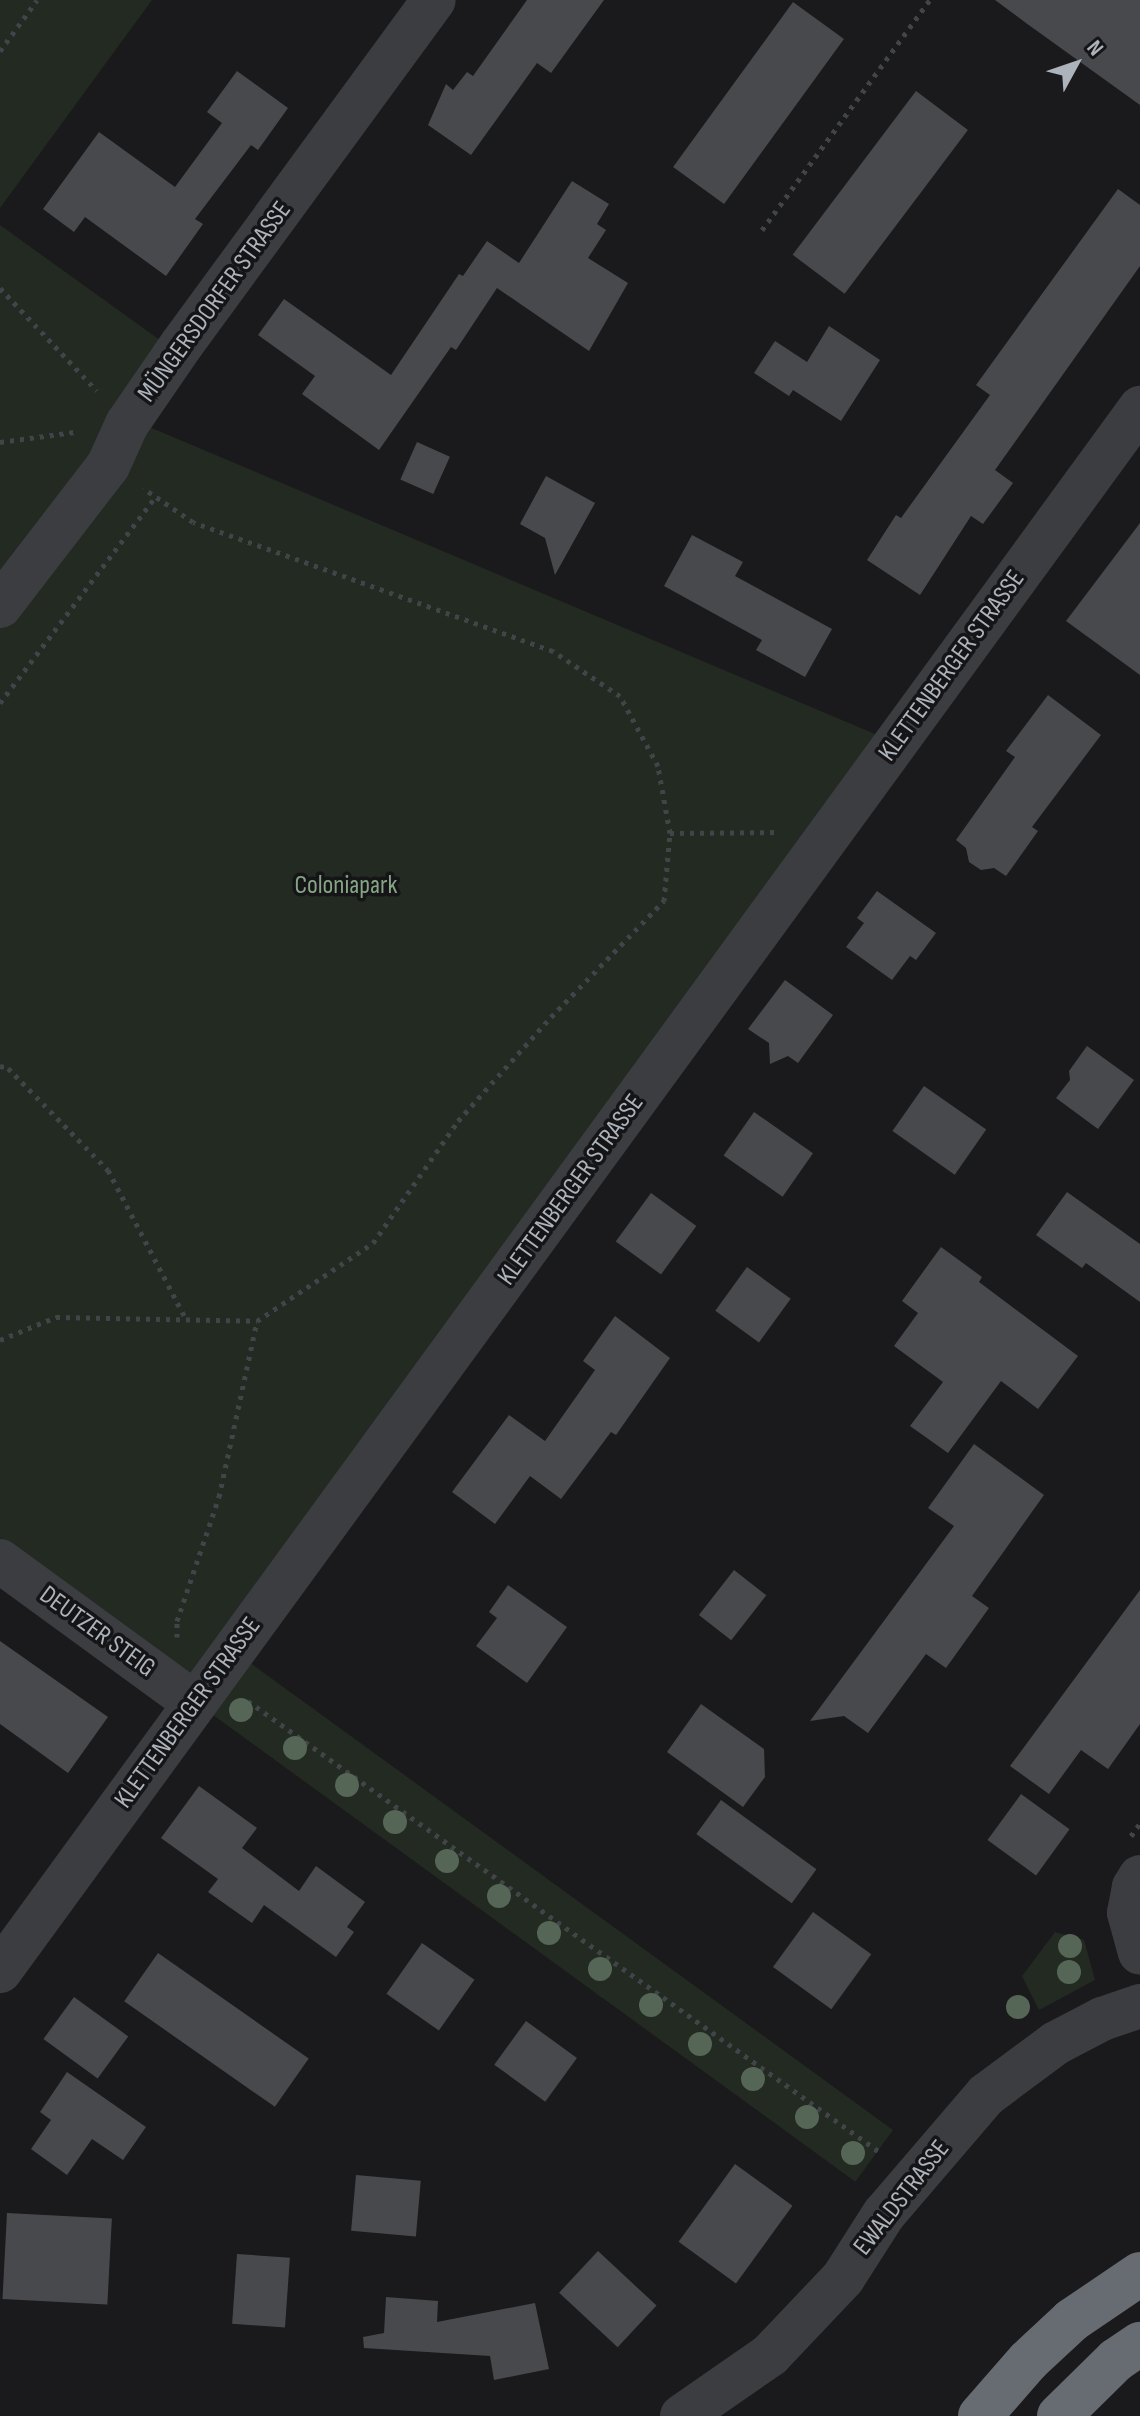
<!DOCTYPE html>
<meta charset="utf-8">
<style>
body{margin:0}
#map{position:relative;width:1140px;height:2416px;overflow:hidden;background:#1a1a1c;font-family:"Sofia Sans Condensed",sans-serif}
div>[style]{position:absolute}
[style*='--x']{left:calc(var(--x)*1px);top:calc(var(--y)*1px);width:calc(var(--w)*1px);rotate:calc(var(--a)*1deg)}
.green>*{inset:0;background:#222a22;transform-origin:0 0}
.building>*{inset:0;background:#47494c;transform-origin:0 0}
.path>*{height:5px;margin-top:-2.5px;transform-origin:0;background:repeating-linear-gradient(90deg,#414448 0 4px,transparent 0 10px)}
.minor>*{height:44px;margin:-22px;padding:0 22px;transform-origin:22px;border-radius:22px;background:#3b3d41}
.tertiary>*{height:44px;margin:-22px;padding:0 22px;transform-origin:22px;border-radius:22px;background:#3b3d41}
.motorway>*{height:44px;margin:-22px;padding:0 22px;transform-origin:22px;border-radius:22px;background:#676b72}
.trees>*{width:24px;height:24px;margin:-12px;border-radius:50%;background:#556656}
span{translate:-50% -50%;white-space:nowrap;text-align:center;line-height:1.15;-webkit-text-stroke:7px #151517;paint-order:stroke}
.street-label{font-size:26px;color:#adb3bb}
.park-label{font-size:26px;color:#86a585}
.north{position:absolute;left:1036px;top:24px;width:80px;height:80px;-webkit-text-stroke:6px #151517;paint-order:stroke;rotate:50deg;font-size:22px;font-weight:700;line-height:32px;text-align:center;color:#adb3bb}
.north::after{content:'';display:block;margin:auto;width:28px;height:36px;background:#adb3bb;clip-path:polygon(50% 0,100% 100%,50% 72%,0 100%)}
</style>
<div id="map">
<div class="green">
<div style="clip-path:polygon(0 0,152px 0,0 208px)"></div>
<div style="clip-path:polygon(0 225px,164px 343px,147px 426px,882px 737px,196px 1679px,0 1538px)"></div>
<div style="left:249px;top:1662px;width:796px;height:64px;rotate:36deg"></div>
<div style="clip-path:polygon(1055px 1932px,1084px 1940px,1095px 1980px,1039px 2010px,1022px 1976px)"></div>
</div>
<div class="building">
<div style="clip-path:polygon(527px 0,604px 0,551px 73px,537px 63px,471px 155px,428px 125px,446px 84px,453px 90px,467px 72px,473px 76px)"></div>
<div style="clip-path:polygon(995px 0,1140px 0,1140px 105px,1026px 23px)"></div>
<div style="left:793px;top:2px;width:63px;height:204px;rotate:36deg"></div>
<div style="clip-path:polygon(237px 71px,288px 108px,258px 150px,251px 145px,195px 219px,203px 224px,166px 276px,85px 217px,74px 232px,43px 209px,99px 132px,175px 187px,222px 123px,207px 112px)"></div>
<div style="left:916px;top:91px;width:65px;height:205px;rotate:37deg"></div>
<div style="clip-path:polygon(572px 181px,609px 204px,597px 224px,606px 230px,588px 258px,628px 283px,589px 351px,497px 288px,456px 350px,451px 347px,379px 450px,302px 394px,315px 376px,258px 335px,284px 299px,391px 375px,459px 274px,463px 276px,487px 241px,519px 263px)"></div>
<div style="clip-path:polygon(1118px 189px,1140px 205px,1140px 266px,995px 470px,1013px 483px,983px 524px,971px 516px,920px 595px,867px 560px,896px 515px,901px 518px,990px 395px,976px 385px)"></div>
<div style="clip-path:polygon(829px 326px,880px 360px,841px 421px,793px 390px,789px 396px,754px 373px,775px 341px,807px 362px)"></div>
<div style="left:417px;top:442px;width:36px;height:41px;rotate:24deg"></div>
<div style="clip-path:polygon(546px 476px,595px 503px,555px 575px,545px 538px,520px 524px)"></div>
<div style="clip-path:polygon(1140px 523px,1140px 675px,1066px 621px)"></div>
<div style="clip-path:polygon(692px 535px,743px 562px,735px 576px,832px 629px,805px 677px,756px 650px,762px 640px,664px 586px)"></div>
<div style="clip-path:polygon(1048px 695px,1101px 735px,1032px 827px,1038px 831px,1006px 876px,994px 868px,981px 870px,969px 862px,966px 848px,956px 840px,1015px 757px,1006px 751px)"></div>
<div style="clip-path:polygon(877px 891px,936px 933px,916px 960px,910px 956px,892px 980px,846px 947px,864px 923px,857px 918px)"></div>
<div style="clip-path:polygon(785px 980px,833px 1015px,798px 1063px,788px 1056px,770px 1064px,769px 1043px,748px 1029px)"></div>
<div style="clip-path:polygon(1087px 1046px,1134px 1080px,1098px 1129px,1056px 1098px,1070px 1080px,1069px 1071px)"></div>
<div style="left:924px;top:1086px;width:76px;height:55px;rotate:35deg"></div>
<div style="left:754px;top:1112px;width:72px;height:53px;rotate:35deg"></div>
<div style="clip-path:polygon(1067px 1192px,1140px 1244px,1140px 1302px,1086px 1263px,1082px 1268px,1036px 1235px)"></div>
<div style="left:651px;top:1193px;width:56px;height:60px;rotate:36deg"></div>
<div style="clip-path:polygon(941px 1247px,982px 1277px,979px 1282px,1078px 1356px,1038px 1409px,1001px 1381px,948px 1453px,910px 1426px,943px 1382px,894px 1346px,918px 1313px,902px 1301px)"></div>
<div style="left:747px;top:1267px;width:54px;height:54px;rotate:36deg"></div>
<div style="clip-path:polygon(615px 1316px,670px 1358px,616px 1435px,611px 1432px,561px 1499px,530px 1476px,495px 1524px,452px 1492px,509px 1415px,545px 1441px,595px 1370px,583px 1361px)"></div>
<div style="clip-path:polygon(974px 1444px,1044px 1495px,972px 1596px,989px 1608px,946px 1668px,926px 1654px,868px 1733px,844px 1716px,810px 1721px,954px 1526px,928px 1508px)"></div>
<div style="left:734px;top:1570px;width:41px;height:57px;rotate:38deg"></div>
<div style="clip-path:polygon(508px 1585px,567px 1627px,527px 1683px,476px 1646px,497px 1618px,489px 1612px)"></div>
<div style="clip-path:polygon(1140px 1590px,1140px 1724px,1108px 1769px,1081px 1750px,1049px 1794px,1010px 1766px)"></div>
<div style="clip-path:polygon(0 1641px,108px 1717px,68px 1773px,0 1724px)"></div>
<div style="clip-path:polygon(701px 1704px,764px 1749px,765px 1777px,743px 1807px,667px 1752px)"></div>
<div style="clip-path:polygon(199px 1786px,257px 1828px,242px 1848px,299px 1891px,316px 1866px,365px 1902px,347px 1927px,354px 1932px,336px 1957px,264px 1905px,252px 1923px,208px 1892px,218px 1879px,161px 1838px)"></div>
<div style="left:1021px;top:1794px;width:60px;height:57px;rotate:36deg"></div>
<div style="left:721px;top:1800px;width:118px;height:42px;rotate:36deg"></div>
<div style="left:813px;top:1912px;width:72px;height:68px;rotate:36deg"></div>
<div style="left:422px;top:1943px;width:64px;height:62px;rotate:35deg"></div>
<div style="left:158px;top:1953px;width:184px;height:59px;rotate:35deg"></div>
<div style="left:74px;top:1997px;width:67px;height:52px;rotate:36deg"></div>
<div style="left:526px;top:2021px;width:63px;height:54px;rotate:36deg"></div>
<div style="clip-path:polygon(67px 2072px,146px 2127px,123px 2160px,92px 2139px,67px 2175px,31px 2149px,51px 2120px,40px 2112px)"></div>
<div style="left:735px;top:2164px;width:71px;height:96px;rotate:36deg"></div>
<div style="left:356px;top:2175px;width:65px;height:56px;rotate:5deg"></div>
<div style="left:7px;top:2213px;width:105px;height:86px;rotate:3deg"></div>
<div style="left:598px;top:2251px;width:80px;height:57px;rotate:43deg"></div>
<div style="left:237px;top:2254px;width:53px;height:70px;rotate:4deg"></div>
<div style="clip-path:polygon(386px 2297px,438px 2301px,437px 2322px,535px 2303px,549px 2369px,494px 2380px,490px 2356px,364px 2348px,363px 2337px,384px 2333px)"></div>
</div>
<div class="path">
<div style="--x:0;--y:51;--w:63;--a:-54"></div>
<div style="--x:762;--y:230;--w:285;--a:-53.9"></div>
<div style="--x:0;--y:288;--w:141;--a:46.7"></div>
<div style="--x:0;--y:442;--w:75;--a:-7.7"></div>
<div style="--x:0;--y:703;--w:258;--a:-53"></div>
<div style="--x:670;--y:833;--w:107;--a:-0.5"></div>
<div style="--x:0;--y:1066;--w:8;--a:14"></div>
<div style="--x:8;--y:1068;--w:143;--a:45.6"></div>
<div style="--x:108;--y:1170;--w:170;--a:62.4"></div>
<div style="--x:0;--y:1340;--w:61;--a:-22.3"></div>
<div style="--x:56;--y:1317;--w:201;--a:1.1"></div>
<div style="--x:257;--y:1321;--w:140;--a:-33.9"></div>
<div style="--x:373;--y:1243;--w:149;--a:-55.1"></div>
<div style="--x:458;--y:1121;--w:140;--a:-48.2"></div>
<div style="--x:551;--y:1017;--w:162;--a:-45.8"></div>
<div style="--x:664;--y:901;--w:68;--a:-85"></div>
<div style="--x:670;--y:833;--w:68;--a:-100.2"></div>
<div style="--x:658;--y:766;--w:80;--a:-118.5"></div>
<div style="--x:620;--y:696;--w:81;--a:-146.1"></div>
<div style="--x:553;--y:651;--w:382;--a:-160.3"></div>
<div style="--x:193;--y:522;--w:60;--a:-145.8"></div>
<div style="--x:177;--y:1637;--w:16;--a:-90"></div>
<div style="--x:177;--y:1621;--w:131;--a:-71.3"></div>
<div style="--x:219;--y:1497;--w:180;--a:-77.8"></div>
<div style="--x:248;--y:1701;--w:778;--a:35.53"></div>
<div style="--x:1131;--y:1836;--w:16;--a:-55"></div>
</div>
<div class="minor">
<div style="--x:0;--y:606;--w:177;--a:-52.4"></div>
<div style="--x:108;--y:466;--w:46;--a:-65.7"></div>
<div style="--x:127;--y:424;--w:97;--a:-55.5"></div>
<div style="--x:182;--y:344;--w:426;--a:-53.8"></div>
<div style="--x:0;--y:1561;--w:241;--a:36.1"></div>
<div style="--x:0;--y:1971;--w:1935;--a:-53.89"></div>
</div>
<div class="tertiary">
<div style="--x:1140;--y:1877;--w:12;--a:121"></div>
<div style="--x:1134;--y:1887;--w:26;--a:101"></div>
<div style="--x:1129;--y:1913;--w:41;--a:74.6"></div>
<div style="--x:682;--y:2416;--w:107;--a:-34.7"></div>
<div style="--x:770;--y:2355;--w:106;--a:-46.5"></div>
<div style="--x:843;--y:2278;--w:76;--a:-57.4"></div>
<div style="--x:884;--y:2214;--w:157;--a:-49.4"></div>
<div style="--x:986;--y:2095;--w:87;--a:-36.6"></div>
<div style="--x:1056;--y:2043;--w:52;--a:-27.6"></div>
<div style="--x:1102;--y:2019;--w:40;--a:-18.9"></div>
</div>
<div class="motorway">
<div style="--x:980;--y:2416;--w:73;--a:-48.9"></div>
<div style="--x:1028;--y:2361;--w:60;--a:-43"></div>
<div style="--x:1072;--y:2320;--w:82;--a:-34.1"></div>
<div style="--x:1059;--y:2416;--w:80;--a:-44.5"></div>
<div style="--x:1116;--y:2360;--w:29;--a:-34"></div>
</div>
<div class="trees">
<div style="left:241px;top:1710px"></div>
<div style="left:295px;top:1748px"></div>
<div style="left:347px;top:1785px"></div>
<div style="left:395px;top:1822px"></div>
<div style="left:447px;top:1861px"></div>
<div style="left:499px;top:1896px"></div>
<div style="left:549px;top:1933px"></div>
<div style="left:1070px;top:1946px"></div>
<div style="left:600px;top:1969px"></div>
<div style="left:1069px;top:1972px"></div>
<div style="left:651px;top:2005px"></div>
<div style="left:1018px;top:2007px"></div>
<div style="left:700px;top:2044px"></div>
<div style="left:753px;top:2079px"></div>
<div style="left:807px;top:2117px"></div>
<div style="left:853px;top:2153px"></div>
</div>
<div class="street-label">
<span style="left:215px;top:302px;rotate:-54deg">MÜNGERSDORFER STRASSE</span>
<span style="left:952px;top:666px;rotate:-54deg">KLETTENBERGER STRASSE</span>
<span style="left:571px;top:1190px;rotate:-54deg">KLETTENBERGER STRASSE</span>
<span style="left:97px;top:1632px;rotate:36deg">DEUTZER STEIG</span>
<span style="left:188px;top:1713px;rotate:-54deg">KLETTENBERGER STRASSE</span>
<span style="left:902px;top:2198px;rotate:-52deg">EWALDSTRASSE</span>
</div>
<div class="park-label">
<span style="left:346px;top:886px">Coloniapark</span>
</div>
<div class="north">N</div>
</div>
